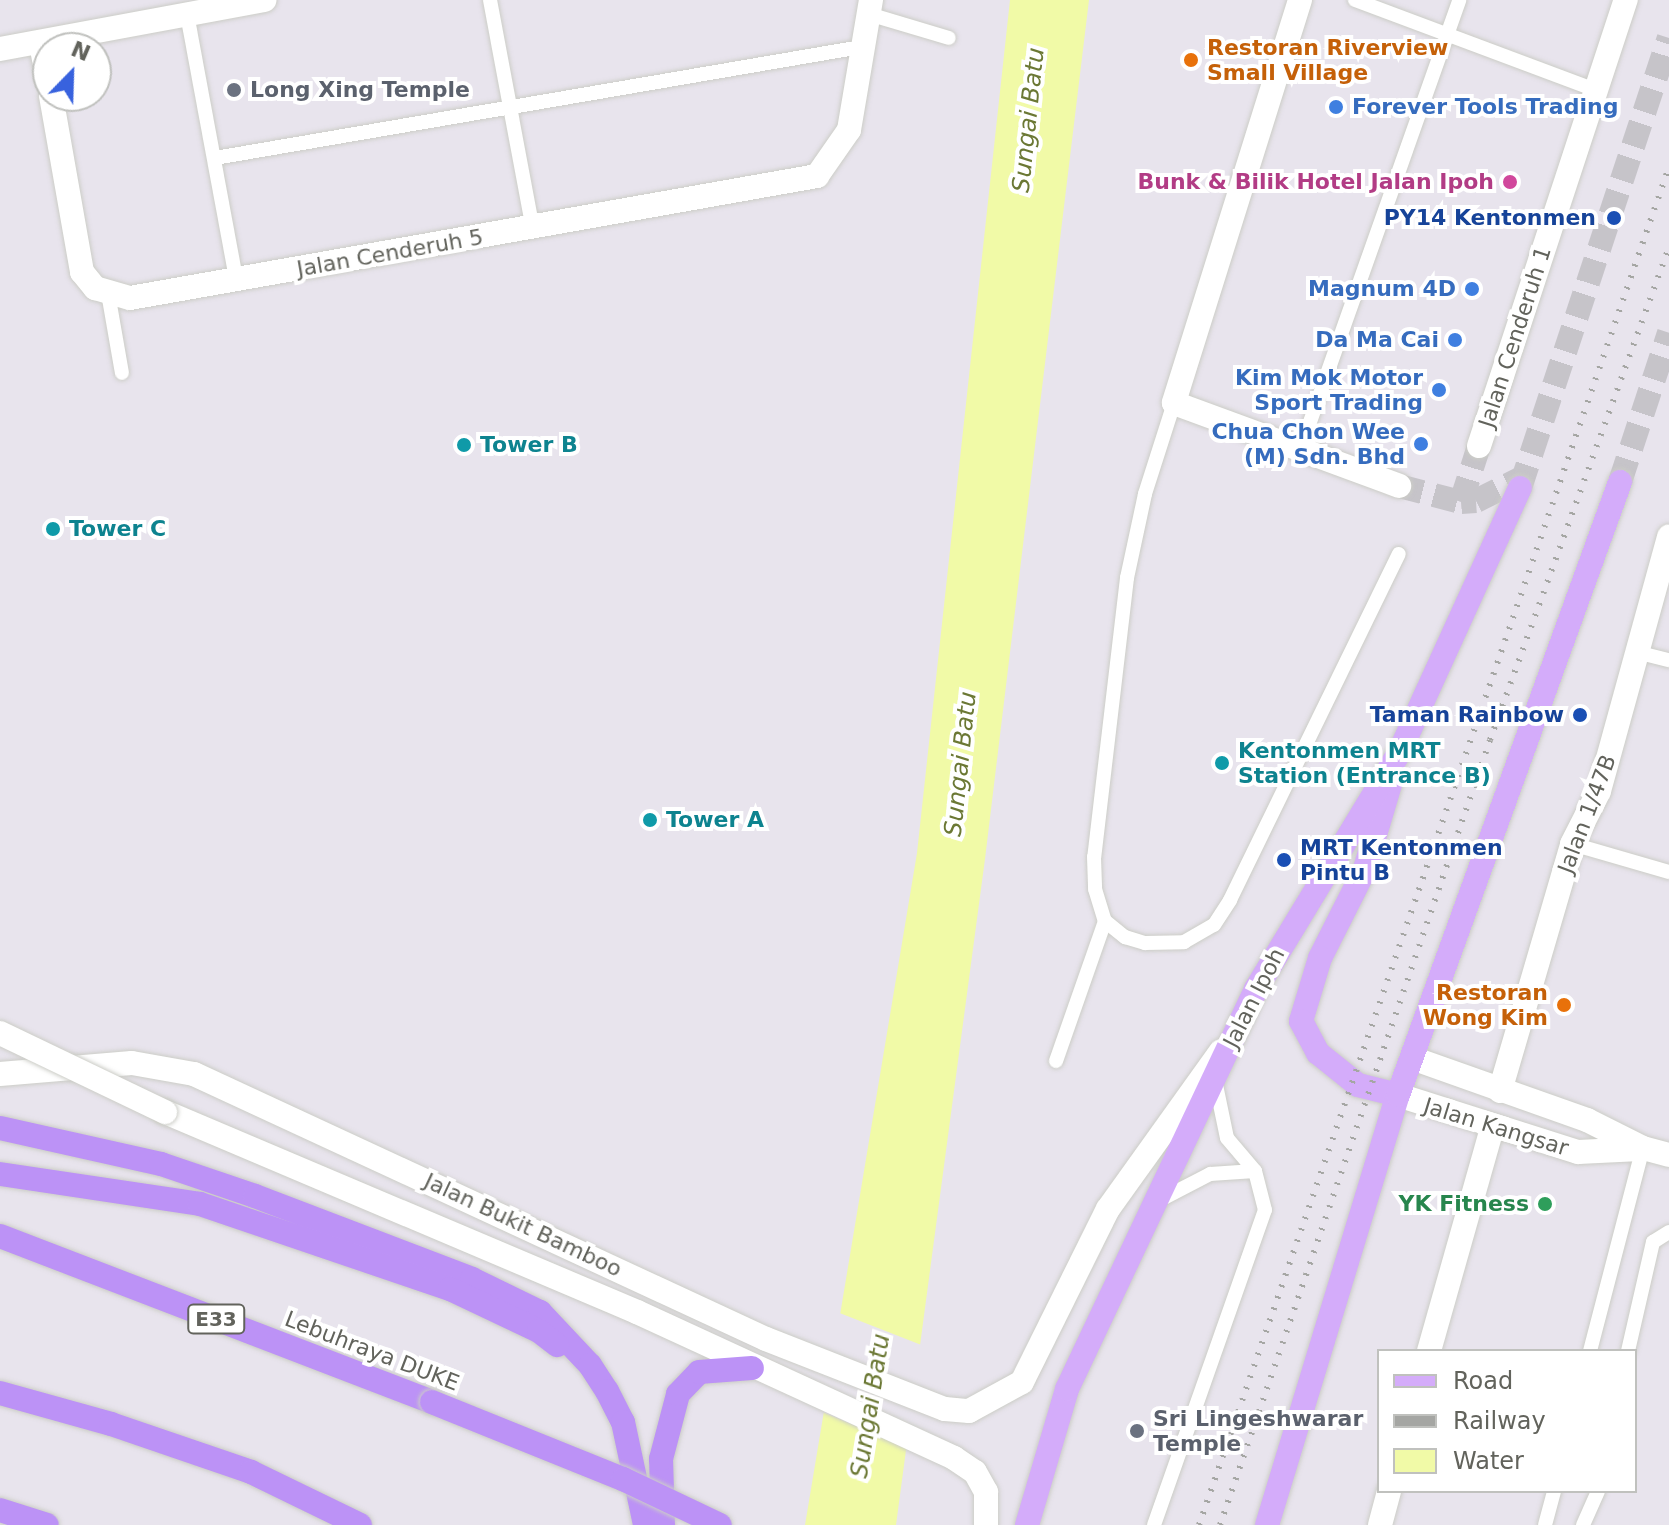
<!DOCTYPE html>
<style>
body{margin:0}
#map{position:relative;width:1669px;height:1525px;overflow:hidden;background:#e8e4ed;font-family:"DejaVu Sans",sans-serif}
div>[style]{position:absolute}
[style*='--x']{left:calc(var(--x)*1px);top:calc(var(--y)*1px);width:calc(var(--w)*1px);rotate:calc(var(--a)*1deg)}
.water>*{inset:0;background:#f1faa7}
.pier>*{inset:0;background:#e8e4ed}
.minor-tunnel>*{height:24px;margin-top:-12px;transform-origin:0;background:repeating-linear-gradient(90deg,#c6c4c9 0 24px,transparent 0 36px)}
.primary-tunnel>*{height:24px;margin-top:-12px;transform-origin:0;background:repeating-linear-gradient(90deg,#c6c4c9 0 24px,transparent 0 36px)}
.roads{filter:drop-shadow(0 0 2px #cccdc7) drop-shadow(0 0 2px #cccdc7)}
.service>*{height:14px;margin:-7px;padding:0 7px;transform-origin:7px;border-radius:7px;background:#fff}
.minor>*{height:24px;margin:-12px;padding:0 12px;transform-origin:12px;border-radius:12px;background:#fff}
.primary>*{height:24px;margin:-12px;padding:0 12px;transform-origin:12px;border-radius:12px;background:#d4acfa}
.motorway>*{height:24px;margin:-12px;padding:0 12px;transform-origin:12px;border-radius:12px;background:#bc92f6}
.rail>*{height:6px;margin-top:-3px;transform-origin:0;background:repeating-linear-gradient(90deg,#a5a6a3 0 2px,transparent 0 12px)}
.bridges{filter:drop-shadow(0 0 2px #cccdc7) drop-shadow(0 0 2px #cccdc7)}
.minor-bridge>*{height:24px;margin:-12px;padding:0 12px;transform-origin:12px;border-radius:12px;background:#fff}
.motorway-bridge>*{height:24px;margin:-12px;padding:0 12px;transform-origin:12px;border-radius:12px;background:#bc92f6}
.dots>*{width:22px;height:22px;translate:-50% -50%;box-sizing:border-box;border:4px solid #fff;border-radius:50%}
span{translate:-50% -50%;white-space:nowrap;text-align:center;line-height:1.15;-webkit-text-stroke:8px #fff;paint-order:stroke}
.shield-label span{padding:2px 6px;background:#fff;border:2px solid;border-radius:6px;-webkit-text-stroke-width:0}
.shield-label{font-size:20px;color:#62635c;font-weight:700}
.food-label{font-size:22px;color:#c56008;font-weight:700}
.left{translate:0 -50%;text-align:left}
.right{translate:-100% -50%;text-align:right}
.worship-label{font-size:22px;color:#5b616d;font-weight:700}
.shop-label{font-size:22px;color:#366cbe;font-weight:700}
.hotel-label{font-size:22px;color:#b23c85;font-weight:700}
.transit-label{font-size:22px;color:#164399;font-weight:700}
.street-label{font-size:22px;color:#62635c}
.culture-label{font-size:22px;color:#0d838f;font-weight:700}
.leisure-label{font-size:22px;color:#27864d;font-weight:700}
.water-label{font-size:24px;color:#6b7834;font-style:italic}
.legend{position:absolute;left:1377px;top:1349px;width:260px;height:144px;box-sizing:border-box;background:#fff;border:2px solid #c0c1be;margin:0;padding:10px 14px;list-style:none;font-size:24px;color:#62635c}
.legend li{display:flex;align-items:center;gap:16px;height:40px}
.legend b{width:40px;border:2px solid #c0c1be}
.north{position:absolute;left:32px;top:32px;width:80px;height:80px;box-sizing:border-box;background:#fff;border:2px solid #c0c1be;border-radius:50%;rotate:23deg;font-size:22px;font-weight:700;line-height:32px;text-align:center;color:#62635c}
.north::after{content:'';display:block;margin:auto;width:28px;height:36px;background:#3862de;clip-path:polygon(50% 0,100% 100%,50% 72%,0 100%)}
</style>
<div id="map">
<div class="water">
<div style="clip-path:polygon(1010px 0,1089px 0,985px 859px,896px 1525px,805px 1525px,917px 853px)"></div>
</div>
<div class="pier">
<div style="clip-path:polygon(837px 1312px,924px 1346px,910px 1449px,820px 1411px)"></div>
</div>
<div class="minor-tunnel">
<div style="--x:1399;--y:486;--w:64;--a:14.5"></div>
<div style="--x:1461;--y:502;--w:15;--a:-4"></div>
<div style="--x:1476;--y:501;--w:54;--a:-26.6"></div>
<div style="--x:1461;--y:502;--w:59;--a:-72.2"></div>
</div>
<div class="primary-tunnel">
<div style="--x:1620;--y:482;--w:157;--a:-71.8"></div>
<div style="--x:1520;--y:488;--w:474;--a:-71.7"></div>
</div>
<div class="roads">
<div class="service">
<div style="--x:490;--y:0;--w:233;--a:79.4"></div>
<div style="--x:1355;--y:0;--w:257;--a:20.5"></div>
<div style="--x:187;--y:14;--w:269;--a:79.5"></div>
<div style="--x:872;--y:15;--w:80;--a:16.6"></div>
<div style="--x:215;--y:158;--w:662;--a:-9.75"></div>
<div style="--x:108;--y:293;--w:81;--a:80.1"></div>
<div style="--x:1174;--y:403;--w:96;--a:107.7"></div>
<div style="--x:1145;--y:494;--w:86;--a:102.1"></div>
<div style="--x:1127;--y:578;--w:281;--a:96.7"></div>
<div style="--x:1094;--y:857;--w:32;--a:88"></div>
<div style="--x:1095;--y:889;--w:34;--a:73"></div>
<div style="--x:1105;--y:921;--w:26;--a:39"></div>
<div style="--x:1125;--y:937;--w:21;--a:17"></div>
<div style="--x:1145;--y:943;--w:39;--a:-1"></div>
<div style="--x:1184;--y:942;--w:34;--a:-30"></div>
<div style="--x:1214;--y:925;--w:30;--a:-57"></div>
<div style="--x:1230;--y:900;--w:385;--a:-64"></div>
<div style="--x:1299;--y:453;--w:480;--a:-70.5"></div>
<div style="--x:1640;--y:653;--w:30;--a:14"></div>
<div style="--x:1572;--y:844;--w:101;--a:16.1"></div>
<div style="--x:1056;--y:1061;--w:148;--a:-70.7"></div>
<div style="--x:1158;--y:1201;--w:59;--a:-27.4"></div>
<div style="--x:1210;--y:1174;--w:45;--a:-3.8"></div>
<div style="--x:1590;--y:1351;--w:210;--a:-75.4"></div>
<div style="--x:1628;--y:1351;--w:112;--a:-77.1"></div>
<div style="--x:1653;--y:1242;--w:19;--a:-32"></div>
<div style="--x:1154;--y:1525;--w:334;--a:-70.6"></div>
<div style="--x:1265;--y:1210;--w:40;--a:-104.4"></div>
<div style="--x:1255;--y:1171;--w:43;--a:-130.3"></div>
<div style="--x:1227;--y:1138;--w:59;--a:-101.7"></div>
<div style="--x:1545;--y:1525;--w:35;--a:-75"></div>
<div style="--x:1583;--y:1525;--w:37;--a:-66"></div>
</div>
<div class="minor">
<div style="--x:1300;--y:0;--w:422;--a:107.4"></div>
<div style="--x:1174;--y:403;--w:240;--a:20.2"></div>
<div style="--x:41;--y:44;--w:37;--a:79"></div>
<div style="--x:0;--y:49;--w:269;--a:-10.5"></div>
<div style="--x:51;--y:96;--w:179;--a:80"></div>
<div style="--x:82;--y:272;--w:21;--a:51"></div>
<div style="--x:95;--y:288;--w:36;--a:16"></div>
<div style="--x:130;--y:298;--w:698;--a:-10.07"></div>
<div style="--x:817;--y:176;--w:56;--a:-55.2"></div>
<div style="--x:849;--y:130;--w:132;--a:-80.4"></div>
<div style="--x:1479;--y:446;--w:470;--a:-71.8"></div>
<div style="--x:1412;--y:1058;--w:186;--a:19.5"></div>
<div style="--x:1587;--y:1120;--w:63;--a:26.6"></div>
<div style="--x:1643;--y:1148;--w:27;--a:15"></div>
<div style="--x:0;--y:1074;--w:132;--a:-4.8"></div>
<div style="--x:132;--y:1063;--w:63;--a:10.1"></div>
<div style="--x:194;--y:1074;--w:630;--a:24.86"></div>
<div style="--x:766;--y:1339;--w:192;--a:21.4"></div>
<div style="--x:945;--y:1409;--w:24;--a:5"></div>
<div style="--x:969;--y:1411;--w:60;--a:-28.7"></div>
<div style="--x:1022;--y:1382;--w:193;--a:-63.6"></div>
<div style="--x:1108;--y:1209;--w:194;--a:-54.4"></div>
<div style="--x:1500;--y:1091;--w:257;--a:-73.7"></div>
<div style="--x:1572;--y:844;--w:59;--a:-63"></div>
<div style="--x:1599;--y:791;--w:264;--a:-74.6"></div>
<div style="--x:1398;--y:1095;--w:189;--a:17.6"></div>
<div style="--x:1578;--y:1152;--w:62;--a:-2.8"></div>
<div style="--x:165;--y:1112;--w:513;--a:22.96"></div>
<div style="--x:637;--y:1312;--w:349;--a:24.7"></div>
<div style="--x:954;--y:1458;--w:25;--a:34"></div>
<div style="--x:975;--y:1472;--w:23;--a:61"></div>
<div style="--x:986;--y:1492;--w:33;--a:90"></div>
<div style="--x:1429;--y:1351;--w:232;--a:-74.2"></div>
<div style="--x:1380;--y:1525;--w:35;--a:-75"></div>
</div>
<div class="primary">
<div style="--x:1391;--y:781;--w:92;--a:106.5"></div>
<div style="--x:1365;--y:869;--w:100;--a:116.8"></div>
<div style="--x:1320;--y:958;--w:66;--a:106.8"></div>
<div style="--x:1301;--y:1021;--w:36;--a:62"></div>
<div style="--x:1318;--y:1053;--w:51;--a:38.7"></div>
<div style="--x:1358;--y:1085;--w:41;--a:14"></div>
<div style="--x:1027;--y:1525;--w:142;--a:-73.6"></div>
<div style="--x:1067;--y:1389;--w:442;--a:-64.7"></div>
<div style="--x:1256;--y:989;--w:278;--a:-58.8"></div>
<div style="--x:1400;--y:751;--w:289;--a:-65.5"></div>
<div style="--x:1267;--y:1525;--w:450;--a:-73.1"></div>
<div style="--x:1398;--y:1095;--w:652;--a:-70.09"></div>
</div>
<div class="motorway">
<div style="--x:0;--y:1128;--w:165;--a:12.6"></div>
<div style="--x:161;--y:1164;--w:99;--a:18.8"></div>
<div style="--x:255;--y:1196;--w:232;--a:20.9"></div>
<div style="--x:472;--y:1279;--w:76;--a:25.9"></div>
<div style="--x:540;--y:1312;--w:73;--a:46.7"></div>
<div style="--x:590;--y:1365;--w:31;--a:57"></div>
<div style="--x:607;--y:1391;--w:35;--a:63"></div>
<div style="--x:623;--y:1422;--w:105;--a:77.9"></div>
<div style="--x:0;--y:1174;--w:202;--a:8.5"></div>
<div style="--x:200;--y:1204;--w:264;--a:18.8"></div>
<div style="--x:450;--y:1289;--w:98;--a:25.3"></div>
<div style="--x:539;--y:1331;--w:23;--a:38"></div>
<div style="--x:0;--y:1236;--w:463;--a:21"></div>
<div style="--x:0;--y:1393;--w:115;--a:15.6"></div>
<div style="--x:111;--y:1424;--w:148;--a:18.9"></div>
<div style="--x:251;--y:1472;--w:121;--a:25.9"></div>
<div style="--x:0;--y:1510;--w:49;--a:17.7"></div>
<div style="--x:663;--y:1525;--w:66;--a:-91.7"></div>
<div style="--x:661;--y:1459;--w:67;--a:-75.3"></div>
<div style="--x:678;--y:1394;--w:30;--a:-46"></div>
<div style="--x:699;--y:1372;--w:53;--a:-4.3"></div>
</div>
</div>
<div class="rail">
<div style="--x:1199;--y:1525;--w:1437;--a:-70.91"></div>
<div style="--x:1220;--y:1525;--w:830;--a:-71.02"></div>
<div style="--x:1490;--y:740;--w:524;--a:-70.04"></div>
</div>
<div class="bridges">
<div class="minor-bridge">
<div style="--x:0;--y:1033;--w:183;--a:25.6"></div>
</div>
<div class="motorway-bridge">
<div style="--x:432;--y:1402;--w:206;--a:22"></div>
<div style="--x:623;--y:1479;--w:107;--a:25.4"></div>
</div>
</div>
<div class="dots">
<div style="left:1191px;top:60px;background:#e8710a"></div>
<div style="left:234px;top:90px;background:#6b7280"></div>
<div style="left:1336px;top:107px;background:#3f7fe0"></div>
<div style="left:1510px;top:182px;background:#d1479c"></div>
<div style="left:1614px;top:218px;background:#1a4fb4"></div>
<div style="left:1472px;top:289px;background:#3f7fe0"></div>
<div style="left:1455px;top:340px;background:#3f7fe0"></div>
<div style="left:1439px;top:390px;background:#3f7fe0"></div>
<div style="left:1421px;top:444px;background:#3f7fe0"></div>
<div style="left:464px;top:445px;background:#0f9aa8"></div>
<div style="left:53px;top:529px;background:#0f9aa8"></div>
<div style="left:1580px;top:715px;background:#1a4fb4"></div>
<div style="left:1222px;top:763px;background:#0f9aa8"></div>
<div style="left:650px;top:820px;background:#0f9aa8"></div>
<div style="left:1284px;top:860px;background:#1a4fb4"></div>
<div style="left:1564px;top:1005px;background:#e8710a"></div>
<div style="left:1545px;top:1204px;background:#2e9e5b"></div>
<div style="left:1137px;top:1431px;background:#6b7280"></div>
</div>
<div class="shield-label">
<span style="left:216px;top:1319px">E33</span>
</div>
<div class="food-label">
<span class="left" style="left:1207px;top:60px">Restoran Riverview<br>Small Village</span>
<span class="right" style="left:1548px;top:1005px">Restoran<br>Wong Kim</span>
</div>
<div class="worship-label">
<span class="left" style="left:250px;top:90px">Long Xing Temple</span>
<span class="left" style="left:1153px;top:1431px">Sri Lingeshwarar<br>Temple</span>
</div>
<div class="shop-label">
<span class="left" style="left:1352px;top:107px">Forever Tools Trading</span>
<span class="right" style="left:1456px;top:289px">Magnum 4D</span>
<span class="right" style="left:1439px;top:340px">Da Ma Cai</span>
<span class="right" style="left:1423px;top:390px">Kim Mok Motor<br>Sport Trading</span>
<span class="right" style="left:1405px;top:444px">Chua Chon Wee<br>(M) Sdn. Bhd</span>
</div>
<div class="hotel-label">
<span class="right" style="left:1494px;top:182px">Bunk &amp; Bilik Hotel Jalan Ipoh</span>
</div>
<div class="transit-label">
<span class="right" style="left:1596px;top:218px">PY14 Kentonmen</span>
<span class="right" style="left:1564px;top:715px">Taman Rainbow</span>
<span class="left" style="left:1300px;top:860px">MRT Kentonmen<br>Pintu B</span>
</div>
<div class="street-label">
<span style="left:390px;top:253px;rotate:-10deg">Jalan Cenderuh 5</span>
<span style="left:1515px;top:337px;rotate:-72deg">Jalan Cenderuh 1</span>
<span style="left:1587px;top:814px;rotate:-69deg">Jalan 1/47B</span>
<span style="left:1254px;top:998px;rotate:-63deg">Jalan Ipoh</span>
<span style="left:1496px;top:1127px;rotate:17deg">Jalan Kangsar</span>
<span style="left:523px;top:1225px;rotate:25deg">Jalan Bukit Bamboo</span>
<span style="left:372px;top:1351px;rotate:21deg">Lebuhraya DUKE</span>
</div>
<div class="culture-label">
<span class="left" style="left:480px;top:445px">Tower B</span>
<span class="left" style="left:69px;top:529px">Tower C</span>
<span class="left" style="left:1238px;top:763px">Kentonmen MRT<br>Station (Entrance B)</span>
<span class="left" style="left:666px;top:820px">Tower A</span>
</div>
<div class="leisure-label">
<span class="right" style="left:1529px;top:1204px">YK Fitness</span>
</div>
<div class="water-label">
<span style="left:1029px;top:120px;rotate:-84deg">Sungai Batu</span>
<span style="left:961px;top:764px;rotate:-84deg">Sungai Batu</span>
<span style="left:871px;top:1406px;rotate:-81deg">Sungai Batu</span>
</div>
<ul class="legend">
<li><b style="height:10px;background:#d4acfa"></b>Road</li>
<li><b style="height:10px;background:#a5a6a3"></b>Railway</li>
<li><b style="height:22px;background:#f1faa7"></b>Water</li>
</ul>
<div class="north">N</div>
</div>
